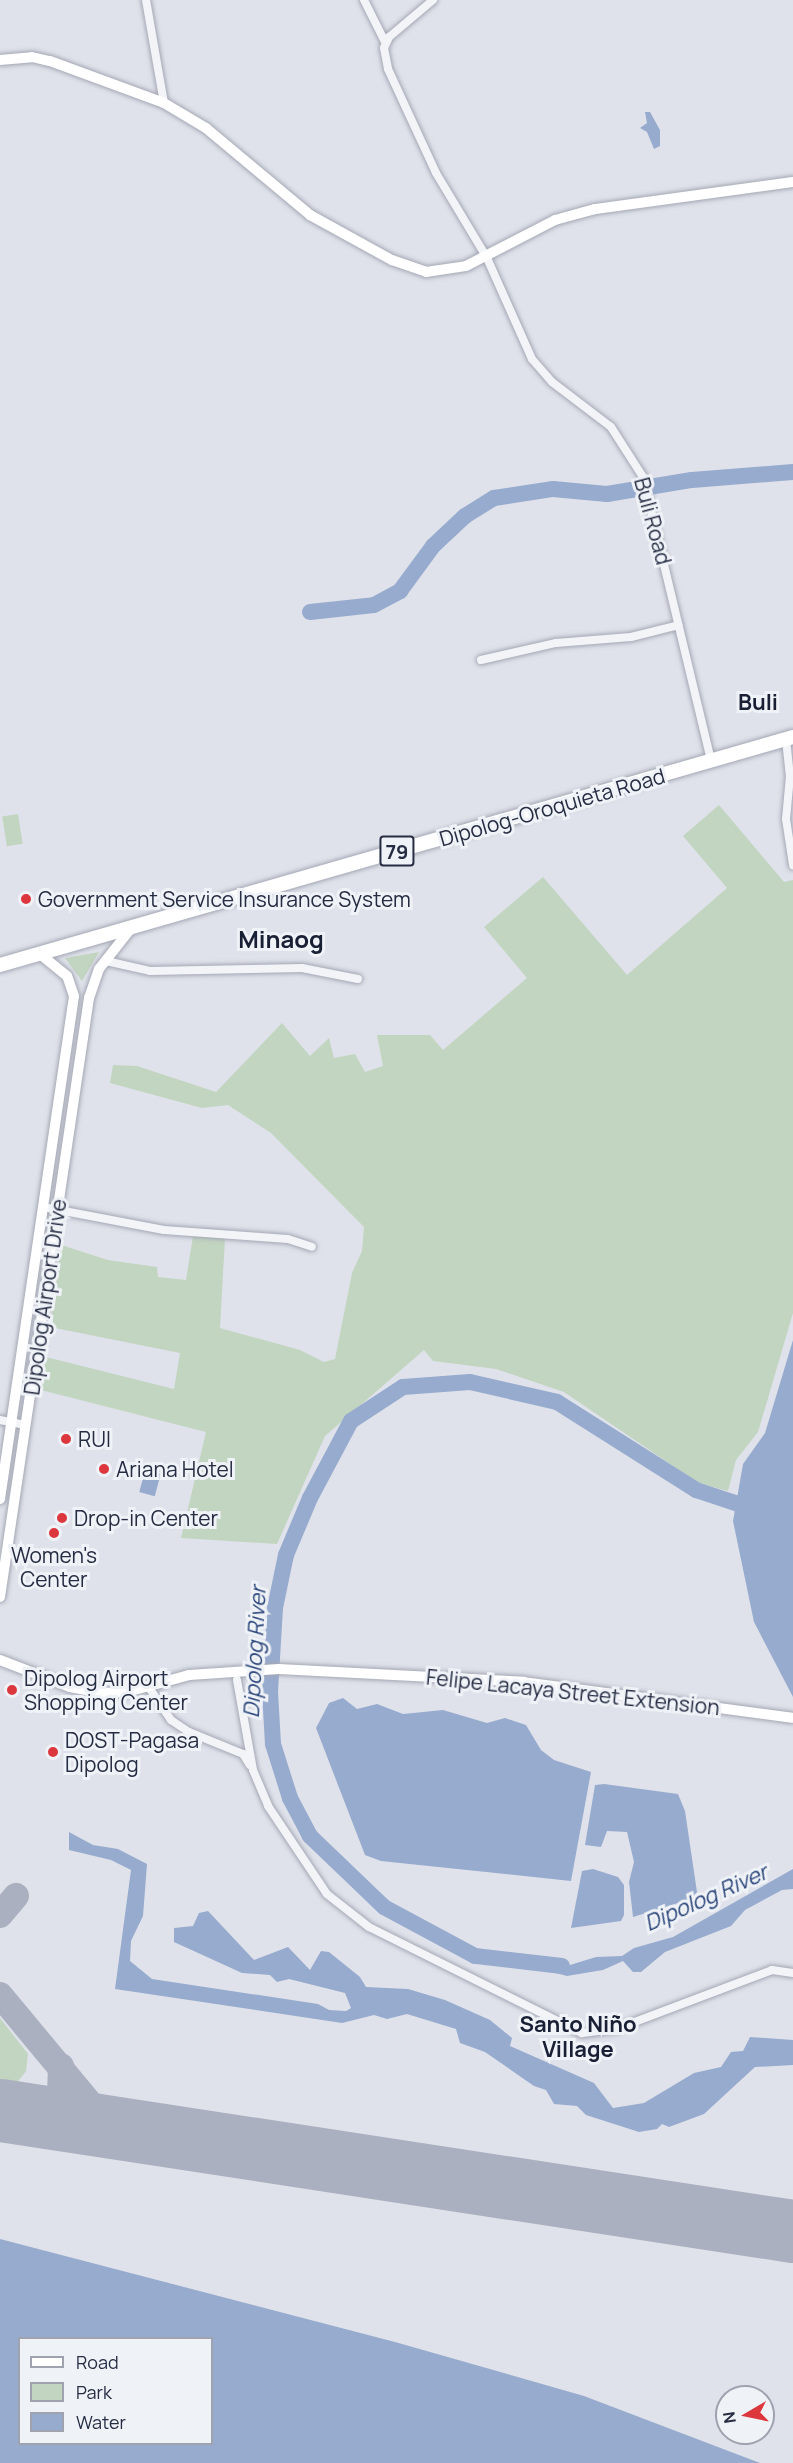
<!DOCTYPE html>
<meta charset="utf-8">
<style>
body{margin:0}
#map{position:relative;width:793px;height:2463px;overflow:hidden;background:#dfe2ea;font-family:Manrope,sans-serif}
div>[style]{position:absolute}
[style*='--x']{left:calc(var(--x)*1px);top:calc(var(--y)*1px);width:calc(var(--w)*1px);rotate:calc(var(--a)*1deg)}
.green>*{inset:0;background:#c2d5c0;transform-origin:0 0}
.water>*{inset:0;background:#97abce;transform-origin:0 0}
.river>*{height:16px;margin:-8px;padding:0 8px;transform-origin:8px;border-radius:8px;background:#97abce}
.taxiway>*{height:26px;margin:-13px;padding:0 13px;transform-origin:13px;border-radius:13px;background:#abb0c0}
.runway>*{height:63px;margin:-31.5px;padding:0 31.5px;transform-origin:31.5px;border-radius:31.5px;background:#abb0c0}
.roads{filter:drop-shadow(0 0 2px #a4a8b5) drop-shadow(0 0 2px #a4a8b5)}
.minor>*{height:8px;margin:-4px;padding:0 4px;transform-origin:4px;border-radius:4px;background:#f3f4f8}
.secondary>*{height:10px;margin:-5px;padding:0 5px;transform-origin:5px;border-radius:5px;background:#fff}
.trunk>*{height:14px;margin:-7px;padding:0 7px;transform-origin:7px;border-radius:7px;background:#fff}
.dots>*{width:16px;height:16px;translate:-50% -50%;box-sizing:border-box;border:3px solid #eff2f7;border-radius:50%}
span{translate:-50% -50%;white-space:nowrap;text-align:center;line-height:1.15;-webkit-text-stroke:6px #eff2f7;paint-order:stroke}
.shield-label span{padding:2px 4px;background:#eff2f7;border:2px solid;border-radius:4px;-webkit-text-stroke-width:0}
.shield-label{font-size:20px;color:#262d43;font-weight:700}
.street-label{font-size:21px;color:#262d43}
.poi-label{font-size:21px;color:#262d43}
.left{translate:0 -50%;text-align:left}
.neighbourhood-label{font-size:22px;color:#191f34;font-weight:700}
.water-label{font-size:22px;color:#2c467b;font-style:italic}
.quarter-label{font-size:24px;color:#191f34;font-weight:700}
.legend{position:absolute;left:18px;top:2337px;width:195px;height:108px;box-sizing:border-box;background:#eff2f7;border:2px solid #9fa3af;margin:0;padding:8px 10px;list-style:none;font-size:18px;color:#262d43}
.legend li{display:flex;align-items:center;gap:12px;height:30px}
.legend b{width:30px;border:2px solid #9fa3af}
.north{position:absolute;left:715px;top:2385px;width:60px;height:60px;box-sizing:border-box;background:#eff2f7;border:2px solid #9fa3af;border-radius:50%;rotate:261deg;font-size:16px;font-weight:700;line-height:24px;text-align:center;color:#262d43}
.north::after{content:'';display:block;margin:auto;width:21px;height:27px;background:#dc373c;clip-path:polygon(50% 0,100% 100%,50% 72%,0 100%)}
</style>
<div id="map">
<div class="green">
<div style="clip-path:polygon(719px 805px,784px 882px,793px 880px,793px 1313px,758px 1432px,736px 1460px,728px 1491px,698px 1483px,564px 1392px,496px 1369px,433px 1361px,424px 1350px,325px 1436px,277px 1544px,181px 1538px,206px 1432px,41px 1390px,46px 1357px,174px 1389px,180px 1353px,50px 1327px,61px 1245px,108px 1260px,157px 1267px,158px 1277px,186px 1280px,193px 1236px,225px 1238px,220px 1328px,300px 1350px,324px 1362px,335px 1359px,352px 1273px,362px 1251px,364px 1227px,271px 1133px,228px 1105px,202px 1108px,110px 1083px,113px 1065px,137px 1066px,216px 1092px,282px 1023px,310px 1056px,329px 1038px,334px 1058px,355px 1054px,365px 1072px,383px 1066px,377px 1035px,430px 1035px,443px 1050px,527px 978px,484px 927px,543px 877px,627px 975px,727px 888px,683px 836px)"></div>
<div style="left:18px;top:814px;width:30px;height:16px;rotate:81deg"></div>
<div style="clip-path:polygon(99px 952px,82px 981px,65px 958px,66px 958px)"></div>
<div style="clip-path:polygon(0 2018px,28px 2054px,26px 2071px,16px 2084px,0 2081px)"></div>
</div>
<div class="water">
<div style="clip-path:polygon(645px 112px,650px 112px,660px 130px,660px 146px,654px 149px,647px 132px,640px 128px,647px 123px)"></div>
<div style="clip-path:polygon(793px 1340px,793px 1697px,754px 1622px,733px 1521px,743px 1464px,765px 1433px)"></div>
<div style="left:146px;top:1467px;width:16px;height:26px;rotate:15deg"></div>
<div style="clip-path:polygon(343px 1698px,357px 1709px,377px 1704px,403px 1714px,443px 1710px,487px 1723px,505px 1718px,526px 1725px,541px 1750px,554px 1760px,591px 1772px,571px 1881px,381px 1861px,365px 1855px,316px 1728px,329px 1703px)"></div>
<div style="clip-path:polygon(604px 1784px,678px 1794px,685px 1811px,697px 1892px,691px 1899px,633px 1917px,629px 1882px,634px 1862px,627px 1832px,607px 1831px,601px 1847px,585px 1845px,595px 1785px)"></div>
<div style="clip-path:polygon(69px 1832px,93px 1845px,118px 1849px,147px 1864px,143px 1916px,131px 1941px,130px 1961px,152px 1979px,318px 2004px,329px 2010px,346px 2011px,351px 2008px,345px 1993px,289px 1979px,277px 1982px,270px 1975px,242px 1973px,174px 1942px,174px 1928px,193px 1926px,199px 1913px,208px 1911px,254px 1960px,288px 1947px,310px 1970px,321px 1951px,329px 1952px,360px 1977px,366px 1987px,408px 1989px,445px 2000px,490px 2020px,512px 2038px,510px 2046px,594px 2083px,613px 2108px,644px 2103px,694px 2073px,721px 2067px,731px 2052px,743px 2051px,750px 2037px,793px 2040px,793px 2065px,755px 2067px,704px 2114px,669px 2127px,662px 2124px,657px 2129px,639px 2132px,586px 2115px,577px 2106px,554px 2104px,546px 2090px,534px 2086px,485px 2052px,460px 2043px,456px 2029px,407px 2014px,387px 2019px,374px 2015px,342px 2023px,115px 1989px,131px 1870px,111px 1860px,69px 1850px)"></div>
<div style="clip-path:polygon(593px 1869px,618px 1877px,624px 1885px,624px 1915px,621px 1921px,571px 1928px,582px 1871px)"></div>
<div style="clip-path:polygon(793px 1869px,793px 1889px,782px 1890px,745px 1910px,731px 1926px,665px 1952px,641px 1972px,633px 1972px,623px 1961px,603px 1970px,567px 1976px,541px 1969px,539px 1961px,560px 1960px,570px 1965px,596px 1957px,622px 1956px,634px 1948px,673px 1937px)"></div>
<div style="clip-path:polygon(evenodd,0 2239px,395px 2342px,584px 2396px,760px 2463px,0 2463px,0 2239px,20px 2338px,212px 2338px,212px 2444px,20px 2444px,20px 2338px)"></div>
</div>
<div class="river">
<div style="--x:310;--y:612;--w:64;--a:-6.2"></div>
<div style="--x:374;--y:605;--w:30;--a:-28"></div>
<div style="--x:400;--y:591;--w:56;--a:-53.7"></div>
<div style="--x:433;--y:546;--w:44;--a:-43.2"></div>
<div style="--x:465;--y:516;--w:34;--a:-32"></div>
<div style="--x:494;--y:498;--w:60;--a:-8.7"></div>
<div style="--x:553;--y:489;--w:54;--a:5.3"></div>
<div style="--x:607;--y:494;--w:86;--a:-9.4"></div>
<div style="--x:692;--y:480;--w:101;--a:-4.5"></div>
<div style="--x:562;--y:1966;--w:88;--a:-173.4"></div>
<div style="--x:475;--y:1956;--w:103;--a:-151.7"></div>
<div style="--x:384;--y:1907;--w:103;--a:-136.2"></div>
<div style="--x:310;--y:1836;--w:43;--a:-117.8"></div>
<div style="--x:290;--y:1798;--w:57;--a:-107.5"></div>
<div style="--x:273;--y:1744;--w:52;--a:-93.3"></div>
<div style="--x:270;--y:1692;--w:84;--a:-86.6"></div>
<div style="--x:275;--y:1608;--w:54;--a:-78.3"></div>
<div style="--x:286;--y:1555;--w:62;--a:-67.2"></div>
<div style="--x:310;--y:1498;--w:87;--a:-62"></div>
<div style="--x:351;--y:1421;--w:62;--a:-33.2"></div>
<div style="--x:403;--y:1387;--w:67;--a:-4.3"></div>
<div style="--x:470;--y:1382;--w:89;--a:12.9"></div>
<div style="--x:557;--y:1402;--w:165;--a:32.3"></div>
<div style="--x:696;--y:1490;--w:102;--a:18.3"></div>
</div>
<div class="taxiway">
<div style="--x:0;--y:1915;--w:25;--a:-50"></div>
<div style="--x:0;--y:1995;--w:153;--a:50.3"></div>
<div style="--x:98;--y:2113;--w:33;--a:31"></div>
<div style="--x:37;--y:2116;--w:31;--a:-42"></div>
<div style="--x:60;--y:2095;--w:29;--a:-88"></div>
</div>
<div class="runway">
<div style="--x:0;--y:2110;--w:802;--a:8.68"></div>
</div>
<div class="roads">
<div class="minor">
<div style="--x:146;--y:0;--w:105;--a:80.1"></div>
<div style="--x:364;--y:0;--w:47;--a:63.4"></div>
<div style="--x:433;--y:0;--w:57;--a:139.9"></div>
<div style="--x:389;--y:37;--w:12;--a:114"></div>
<div style="--x:384;--y:48;--w:21;--a:79"></div>
<div style="--x:388;--y:69;--w:115;--a:65.2"></div>
<div style="--x:436;--y:173;--w:99;--a:59"></div>
<div style="--x:487;--y:258;--w:111;--a:66"></div>
<div style="--x:532;--y:359;--w:30;--a:49"></div>
<div style="--x:552;--y:382;--w:74;--a:37.3"></div>
<div style="--x:611;--y:427;--w:59;--a:57.4"></div>
<div style="--x:643;--y:477;--w:292;--a:76.5"></div>
<div style="--x:481;--y:660;--w:77;--a:-12.8"></div>
<div style="--x:556;--y:643;--w:75;--a:-4.6"></div>
<div style="--x:631;--y:637;--w:49;--a:-14"></div>
<div style="--x:786;--y:739;--w:37;--a:84"></div>
<div style="--x:790;--y:776;--w:43;--a:95.3"></div>
<div style="--x:786;--y:819;--w:47;--a:81.3"></div>
<div style="--x:106;--y:961;--w:45;--a:12.8"></div>
<div style="--x:150;--y:971;--w:152;--a:-1.1"></div>
<div style="--x:302;--y:968;--w:57;--a:11.1"></div>
<div style="--x:43;--y:1207;--w:123;--a:10.8"></div>
<div style="--x:164;--y:1230;--w:124;--a:4.2"></div>
<div style="--x:288;--y:1239;--w:25;--a:18"></div>
<div style="--x:0;--y:1420;--w:26;--a:11"></div>
<div style="--x:237;--y:1680;--w:91;--a:79.9"></div>
<div style="--x:253;--y:1770;--w:39;--a:67"></div>
<div style="--x:268;--y:1806;--w:106;--a:56.2"></div>
<div style="--x:327;--y:1894;--w:53;--a:38.2"></div>
<div style="--x:369;--y:1927;--w:238;--a:26.5"></div>
<div style="--x:582;--y:2033;--w:34;--a:-7"></div>
<div style="--x:616;--y:2029;--w:167;--a:-20.7"></div>
<div style="--x:772;--y:1970;--w:21;--a:8"></div>
<div style="--x:148;--y:1686;--w:41;--a:55.9"></div>
<div style="--x:171;--y:1720;--w:22;--a:34"></div>
<div style="--x:189;--y:1732;--w:58;--a:22.2"></div>
<div style="--x:243;--y:1754;--w:13;--a:58"></div>
</div>
<div class="secondary">
<div style="--x:0;--y:60;--w:32;--a:-5"></div>
<div style="--x:32;--y:57;--w:18;--a:13"></div>
<div style="--x:50;--y:61;--w:121;--a:20.2"></div>
<div style="--x:164;--y:103;--w:49;--a:30.8"></div>
<div style="--x:206;--y:128;--w:136;--a:39.9"></div>
<div style="--x:310;--y:215;--w:94;--a:28.8"></div>
<div style="--x:392;--y:260;--w:36;--a:19"></div>
<div style="--x:426;--y:272;--w:40;--a:-8.5"></div>
<div style="--x:466;--y:266;--w:100;--a:-27.3"></div>
<div style="--x:555;--y:220;--w:41;--a:-15.4"></div>
<div style="--x:595;--y:209;--w:200;--a:-7.8"></div>
<div style="--x:0;--y:1499;--w:508;--a:-81.63"></div>
<div style="--x:74;--y:996;--w:21;--a:-109"></div>
<div style="--x:67;--y:976;--w:35;--a:-141"></div>
<div style="--x:0;--y:1597;--w:606;--a:-81.55"></div>
<div style="--x:89;--y:998;--w:31;--a:-71"></div>
<div style="--x:99;--y:969;--w:53;--a:-51.8"></div>
<div style="--x:0;--y:1660;--w:75;--a:21.1"></div>
<div style="--x:70;--y:1687;--w:31;--a:11"></div>
<div style="--x:100;--y:1693;--w:27;--a:-2"></div>
<div style="--x:127;--y:1692;--w:64;--a:-15.3"></div>
<div style="--x:189;--y:1675;--w:90;--a:-3.8"></div>
<div style="--x:279;--y:1669;--w:245;--a:3"></div>
<div style="--x:524;--y:1682;--w:271;--a:7.6"></div>
</div>
<div class="trunk">
<div style="--x:0;--y:965;--w:825;--a:-16.04"></div>
</div>
</div>
<div class="dots">
<div style="left:26px;top:899px;background:#dc373c"></div>
<div style="left:66px;top:1439px;background:#dc373c"></div>
<div style="left:104px;top:1469px;background:#dc373c"></div>
<div style="left:62px;top:1518px;background:#dc373c"></div>
<div style="left:54px;top:1533px;background:#dc373c"></div>
<div style="left:12px;top:1690px;background:#dc373c"></div>
<div style="left:53px;top:1752px;background:#dc373c"></div>
</div>
<div class="shield-label">
<span style="left:397px;top:851px">79</span>
</div>
<div class="street-label">
<span style="left:653px;top:521px;rotate:75deg">Buli Road</span>
<span style="left:552px;top:807px;rotate:-16deg">Dipolog-Oroquieta Road</span>
<span style="left:45px;top:1297px;rotate:-82deg">Dipolog Airport Drive</span>
<span style="left:573px;top:1692px;rotate:6deg">Felipe Lacaya Street Extension</span>
</div>
<div class="poi-label">
<span class="left" style="left:38px;top:899px">Government Service Insurance System</span>
<span class="left" style="left:78px;top:1439px">RUI</span>
<span class="left" style="left:116px;top:1469px">Ariana Hotel</span>
<span class="left" style="left:74px;top:1518px">Drop-in Center</span>
<span style="left:54px;top:1567px">Women's<br>Center</span>
<span class="left" style="left:24px;top:1690px">Dipolog Airport<br>Shopping Center</span>
<span class="left" style="left:65px;top:1752px">DOST-Pagasa<br>Dipolog</span>
</div>
<div class="neighbourhood-label">
<span style="left:758px;top:703px">Buli</span>
<span style="left:578px;top:2037px">Santo Niño<br>Village</span>
</div>
<div class="water-label">
<span style="left:255px;top:1652px;rotate:-87deg">Dipolog River</span>
<span style="left:706px;top:1898px;rotate:-24deg">Dipolog River</span>
</div>
<div class="quarter-label">
<span style="left:281px;top:939px">Minaog</span>
</div>
<ul class="legend">
<li><b style="height:8px;background:#fff"></b>Road</li>
<li><b style="height:16px;background:#c2d5c0"></b>Park</li>
<li><b style="height:16px;background:#97abce"></b>Water</li>
</ul>
<div class="north">N</div>
</div>
